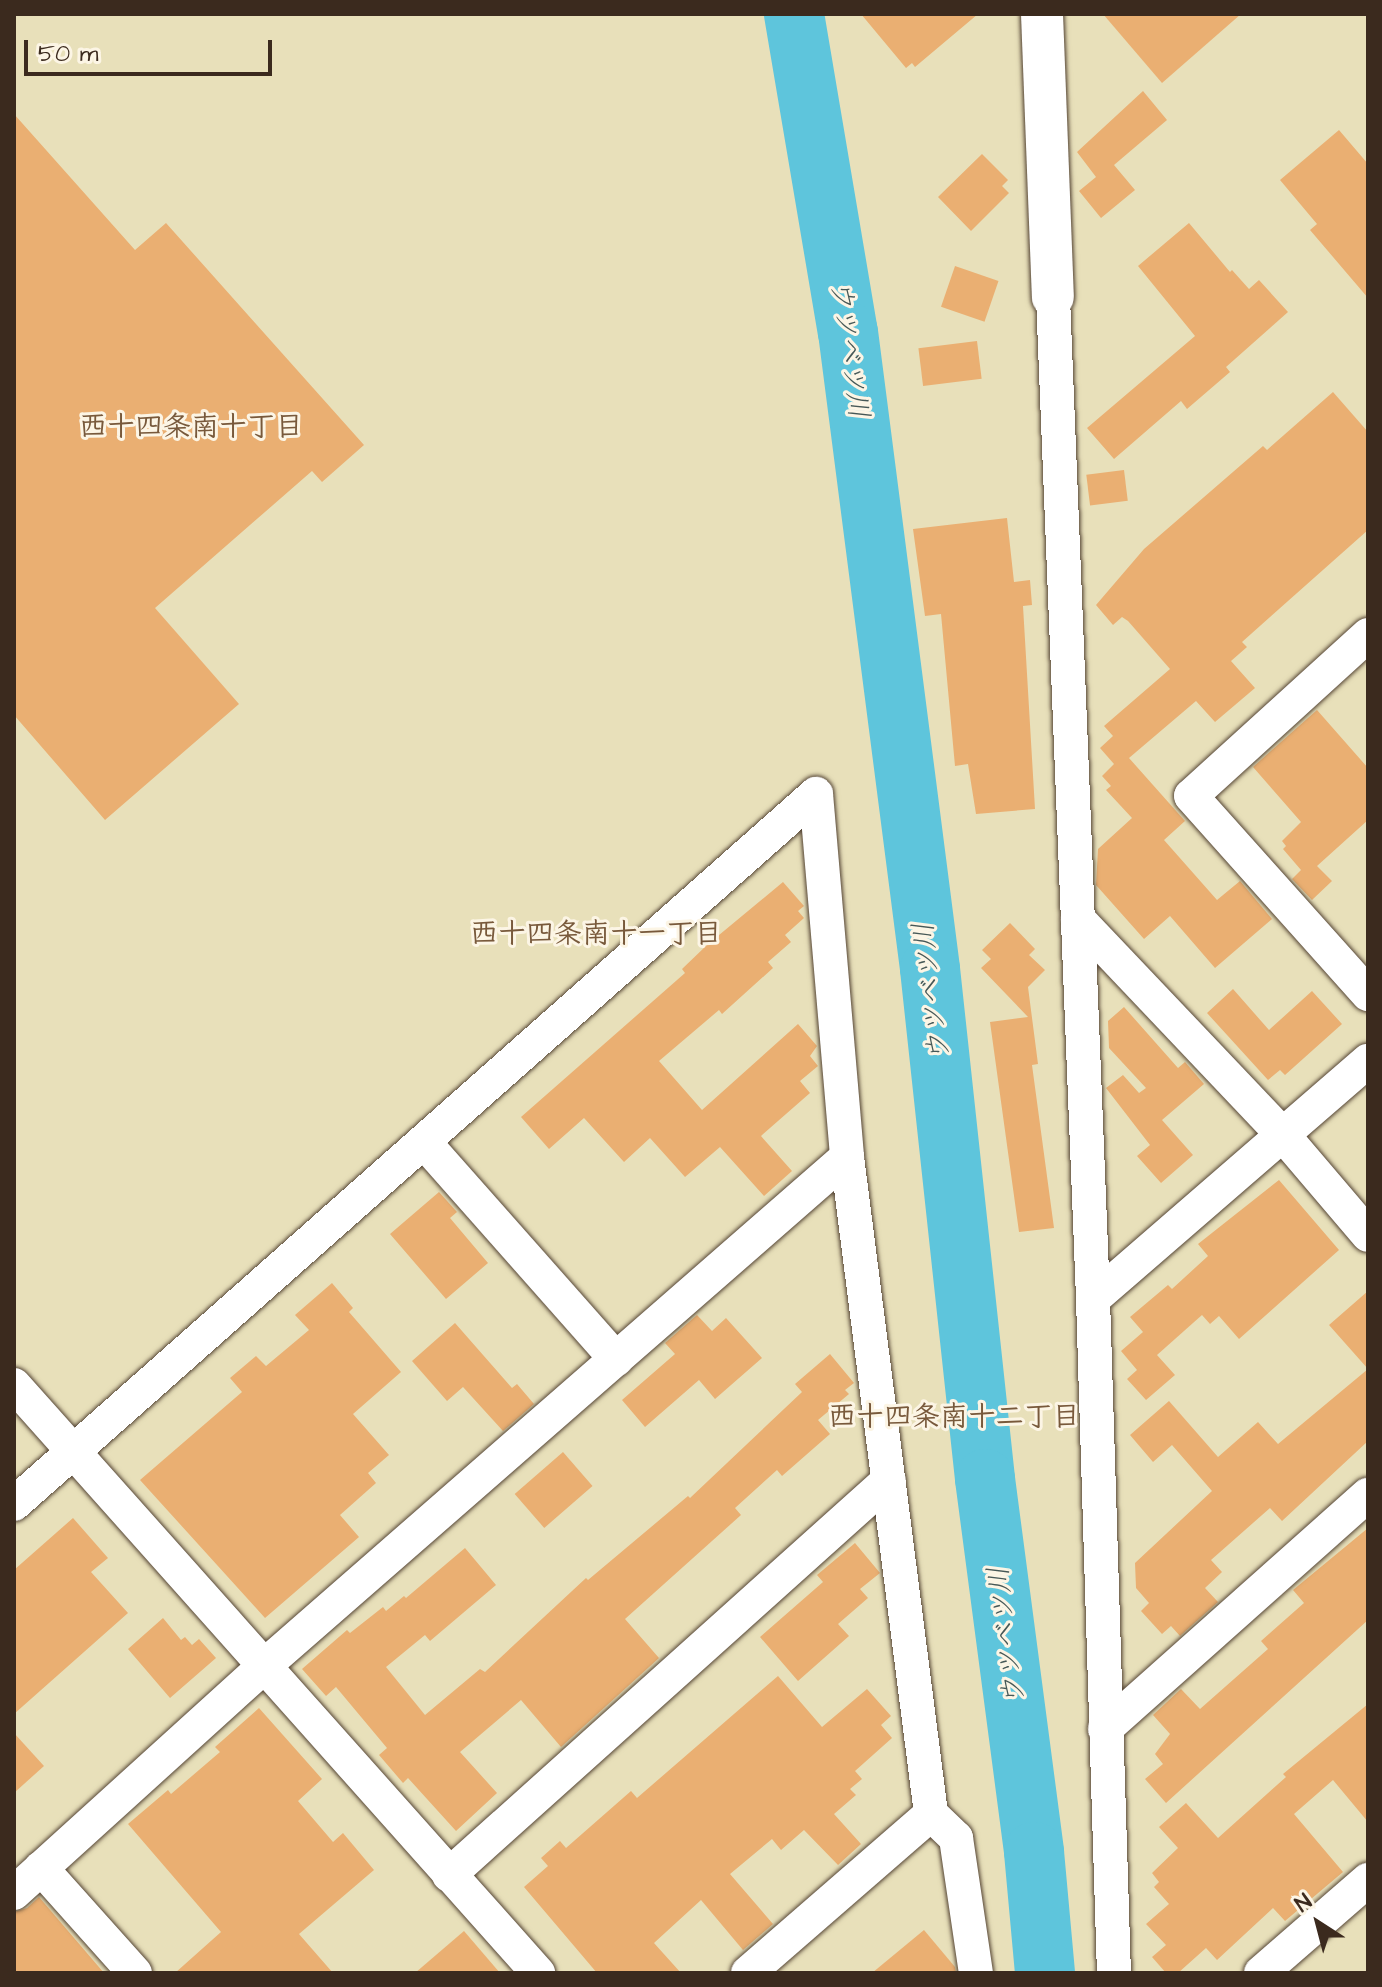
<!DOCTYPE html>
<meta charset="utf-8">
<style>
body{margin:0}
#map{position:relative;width:1382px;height:1987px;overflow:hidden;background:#e8e0ba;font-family:"Architects Daughter","Klee One",sans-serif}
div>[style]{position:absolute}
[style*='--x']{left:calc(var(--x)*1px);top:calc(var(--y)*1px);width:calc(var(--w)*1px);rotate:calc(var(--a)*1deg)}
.river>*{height:60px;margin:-30px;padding:0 30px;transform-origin:30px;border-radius:30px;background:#5ec5dc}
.building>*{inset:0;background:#eaaf72;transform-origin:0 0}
.roads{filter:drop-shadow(0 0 2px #554535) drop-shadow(0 0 2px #554535)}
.minor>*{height:34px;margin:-17px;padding:0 17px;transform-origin:17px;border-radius:17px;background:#fff}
.tertiary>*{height:42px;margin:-21px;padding:0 21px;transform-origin:21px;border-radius:21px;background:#fff}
span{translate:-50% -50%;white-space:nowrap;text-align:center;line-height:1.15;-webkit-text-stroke:6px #fcf5e5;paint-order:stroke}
.water-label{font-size:28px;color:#465857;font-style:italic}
.neighbourhood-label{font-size:28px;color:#78593b;font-weight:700}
.frame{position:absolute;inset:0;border:16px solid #3b2a1e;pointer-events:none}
.north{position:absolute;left:1278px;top:1883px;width:80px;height:80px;-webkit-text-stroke:6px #fcf5e5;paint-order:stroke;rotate:324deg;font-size:22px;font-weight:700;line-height:32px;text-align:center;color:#3b2a1e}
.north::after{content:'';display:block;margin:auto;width:28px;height:36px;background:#3b2a1e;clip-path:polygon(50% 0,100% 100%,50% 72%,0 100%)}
.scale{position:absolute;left:24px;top:40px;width:248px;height:36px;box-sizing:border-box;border:4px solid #3b2a1e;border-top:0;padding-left:10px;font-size:24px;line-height:28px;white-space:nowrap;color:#3b2a1e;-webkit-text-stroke:6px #fcf5e5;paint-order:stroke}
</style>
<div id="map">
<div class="river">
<div style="--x:794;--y:14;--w:323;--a:80.4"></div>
<div style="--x:848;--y:332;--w:642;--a:82.66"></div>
<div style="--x:930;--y:969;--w:513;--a:83.84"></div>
<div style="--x:985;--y:1479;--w:376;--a:82.5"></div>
<div style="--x:1034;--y:1852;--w:121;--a:84.8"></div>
</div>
<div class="building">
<div style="clip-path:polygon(861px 14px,978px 14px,915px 67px,912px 63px,906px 68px)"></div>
<div style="clip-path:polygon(1103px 14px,1241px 14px,1162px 83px)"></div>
<div style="clip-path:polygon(1143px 91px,1167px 120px,1114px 165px,1135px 190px,1101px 218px,1079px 191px,1096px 177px,1077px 152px)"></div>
<div style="clip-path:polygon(14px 114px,135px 250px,166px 223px,364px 445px,322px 482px,312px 471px,155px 608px,239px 704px,105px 820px,14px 715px)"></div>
<div style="clip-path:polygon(1339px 130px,1368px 164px,1368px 298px,1310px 230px,1317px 224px,1280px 180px)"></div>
<div style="clip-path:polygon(982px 154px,1008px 180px,1002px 186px,1009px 193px,971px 231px,938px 197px)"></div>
<div style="clip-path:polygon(1189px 223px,1230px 272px,1232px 270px,1249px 289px,1259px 280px,1288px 312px,1226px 367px,1230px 372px,1187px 409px,1181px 401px,1114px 459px,1087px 428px,1195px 336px,1138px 266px)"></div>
<div style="left:955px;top:266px;width:46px;height:43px;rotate:19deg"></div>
<div style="left:977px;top:341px;width:38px;height:59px;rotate:83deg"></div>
<div style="clip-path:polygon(1333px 392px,1368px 432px,1368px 530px,1242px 642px,1247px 647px,1231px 661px,1255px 688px,1215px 722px,1196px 701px,1129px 758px,1185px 821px,1164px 840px,1217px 900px,1240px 881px,1272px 919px,1215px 968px,1170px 916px,1144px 939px,1096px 885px,1098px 849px,1132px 818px,1106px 790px,1111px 786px,1102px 776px,1114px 764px,1100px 748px,1113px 736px,1104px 726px,1170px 669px,1128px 621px,1122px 617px,1113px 625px,1096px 605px,1144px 549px,1263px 446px,1267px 450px)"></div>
<div style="left:1124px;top:470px;width:31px;height:38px;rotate:83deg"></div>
<div style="clip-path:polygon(1007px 518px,1014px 582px,1030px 580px,1032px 605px,1023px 606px,1035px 809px,976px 814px,968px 764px,955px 766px,941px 614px,925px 616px,913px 529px)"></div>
<div style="clip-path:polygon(1317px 710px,1368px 768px,1368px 820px,1317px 866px,1332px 881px,1312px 900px,1292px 879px,1301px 870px,1283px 849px,1286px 846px,1282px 841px,1301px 822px,1253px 767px)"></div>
<div style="clip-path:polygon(783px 882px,804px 906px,798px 911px,804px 918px,785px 935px,791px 942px,768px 962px,773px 968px,722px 1014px,719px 1010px,659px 1061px,702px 1110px,798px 1024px,817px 1046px,810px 1056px,818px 1066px,800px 1081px,810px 1093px,761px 1136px,792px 1171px,764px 1196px,720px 1147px,685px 1177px,650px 1138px,624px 1162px,584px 1118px,549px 1149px,521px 1117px,685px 973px,682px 969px,707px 945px)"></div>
<div style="clip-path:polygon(1010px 923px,1035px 949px,1029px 955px,1045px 970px,1028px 987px,1038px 1064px,1032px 1065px,1054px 1228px,1019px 1232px,990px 1022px,1028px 1017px,981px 968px,991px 959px,982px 950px)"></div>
<div style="clip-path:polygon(1233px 989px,1269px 1030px,1312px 991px,1342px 1024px,1285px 1075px,1280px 1070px,1268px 1080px,1207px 1013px)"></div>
<div style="clip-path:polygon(1124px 1007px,1178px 1068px,1185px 1062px,1204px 1084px,1162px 1120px,1193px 1155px,1161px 1183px,1137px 1156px,1150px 1145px,1106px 1088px,1123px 1075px,1139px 1093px,1146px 1088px,1109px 1048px,1108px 1021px)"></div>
<div style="clip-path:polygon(1279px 1180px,1339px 1250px,1239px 1339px,1219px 1316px,1210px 1324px,1202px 1315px,1157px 1355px,1175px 1375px,1146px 1400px,1127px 1379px,1137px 1370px,1121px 1351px,1143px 1332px,1130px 1317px,1168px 1285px,1172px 1289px,1208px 1256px,1198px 1244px)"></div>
<div style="clip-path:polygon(439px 1192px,457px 1212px,450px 1218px,488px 1263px,446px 1299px,390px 1234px)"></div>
<div style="clip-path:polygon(332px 1283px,353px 1308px,349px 1312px,401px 1372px,353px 1414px,389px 1455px,368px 1473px,376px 1483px,340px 1515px,359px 1537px,265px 1618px,140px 1480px,242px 1392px,230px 1378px,256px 1356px,266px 1366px,309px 1330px,295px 1315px)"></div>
<div style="clip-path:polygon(1368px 1291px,1368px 1441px,1282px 1521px,1270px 1508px,1211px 1560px,1222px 1572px,1205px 1588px,1218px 1602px,1180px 1636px,1171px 1626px,1162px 1634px,1141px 1611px,1149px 1603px,1136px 1588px,1135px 1563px,1212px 1491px,1172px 1445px,1153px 1462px,1130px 1435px,1169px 1401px,1218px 1457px,1258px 1422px,1278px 1444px,1368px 1369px,1329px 1325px)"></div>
<div style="clip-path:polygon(697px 1315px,712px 1331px,726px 1318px,762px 1358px,715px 1399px,699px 1380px,645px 1427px,622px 1400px,675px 1354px,665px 1343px)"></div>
<div style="clip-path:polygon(455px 1323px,512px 1388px,517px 1384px,534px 1404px,503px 1431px,463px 1387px,447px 1401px,412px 1361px)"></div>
<div style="clip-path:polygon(830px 1354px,854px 1383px,845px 1390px,849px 1394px,818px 1420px,830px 1434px,782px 1476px,777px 1470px,735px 1508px,741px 1515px,625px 1619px,659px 1658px,561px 1747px,521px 1700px,460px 1752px,497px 1793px,456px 1831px,408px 1778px,403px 1783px,379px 1755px,387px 1748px,336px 1687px,326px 1696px,302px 1669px,347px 1630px,350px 1633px,383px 1607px,386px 1611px,404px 1596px,406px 1598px,465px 1548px,496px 1585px,430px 1641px,425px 1635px,386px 1667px,425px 1715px,480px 1669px,485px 1672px,586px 1578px,588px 1580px,688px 1496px,690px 1498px,802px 1392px,795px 1384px)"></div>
<div style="left:563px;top:1452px;width:45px;height:64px;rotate:49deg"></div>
<div style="clip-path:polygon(73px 1518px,108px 1558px,91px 1572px,128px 1613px,14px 1714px,14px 1570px)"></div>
<div style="clip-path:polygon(1368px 1528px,1368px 1620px,1166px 1803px,1145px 1779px,1163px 1764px,1155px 1754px,1170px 1734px,1153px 1715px,1181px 1689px,1200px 1709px,1268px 1649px,1261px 1641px,1304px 1603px,1293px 1590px)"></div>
<div style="clip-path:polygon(855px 1543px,880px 1573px,860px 1589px,868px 1598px,838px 1624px,849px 1636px,798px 1681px,760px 1637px,823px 1582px,817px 1575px)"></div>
<div style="clip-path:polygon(163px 1618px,181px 1640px,185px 1637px,192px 1645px,199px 1639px,216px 1658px,170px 1698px,128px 1649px)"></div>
<div style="clip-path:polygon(778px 1676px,822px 1727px,867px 1689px,891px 1716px,881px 1725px,892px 1738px,855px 1771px,862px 1779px,850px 1789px,856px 1795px,834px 1814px,861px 1844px,838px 1865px,804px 1830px,781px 1850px,772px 1839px,730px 1874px,773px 1924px,743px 1950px,701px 1900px,654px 1943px,681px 1973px,597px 1973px,524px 1887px,548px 1866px,541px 1858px,560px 1841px,566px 1848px,631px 1791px,637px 1798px)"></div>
<div style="clip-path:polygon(1368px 1704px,1368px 1822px,1333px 1780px,1294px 1814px,1343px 1872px,1285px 1921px,1273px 1908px,1217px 1960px,1206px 1948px,1178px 1973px,1166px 1973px,1152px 1957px,1166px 1945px,1146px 1924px,1169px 1904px,1154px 1887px,1159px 1882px,1152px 1873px,1178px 1848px,1159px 1827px,1186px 1803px,1218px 1838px,1286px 1777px,1283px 1774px)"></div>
<div style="clip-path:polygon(259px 1708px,322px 1779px,298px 1801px,333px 1842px,343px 1833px,374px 1870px,299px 1934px,333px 1973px,175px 1973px,221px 1932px,128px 1824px,168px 1790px,171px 1794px,220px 1752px,215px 1747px)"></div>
<div style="clip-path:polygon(14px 1733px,44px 1766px,14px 1793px)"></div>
<div style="clip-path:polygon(39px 1897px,104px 1973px,14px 1973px,14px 1912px,27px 1908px)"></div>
<div style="clip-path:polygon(924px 1930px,955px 1967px,956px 1973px,872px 1973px)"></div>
<div style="clip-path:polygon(464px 1931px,500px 1973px,415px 1973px)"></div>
</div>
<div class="roads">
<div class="minor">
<div style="--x:1053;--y:297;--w:1003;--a:87.71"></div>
<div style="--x:1093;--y:1299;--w:674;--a:88.22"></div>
<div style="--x:1368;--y:635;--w:239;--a:137.7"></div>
<div style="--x:1191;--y:796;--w:266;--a:48.2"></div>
<div style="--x:816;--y:794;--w:364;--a:85.1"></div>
<div style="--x:847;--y:1157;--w:662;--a:82.71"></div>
<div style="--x:931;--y:1814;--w:35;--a:44"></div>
<div style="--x:956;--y:1838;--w:136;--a:81.6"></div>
<div style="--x:1078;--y:919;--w:298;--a:46.5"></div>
<div style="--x:1283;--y:1135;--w:131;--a:49.6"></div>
<div style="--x:424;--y:1142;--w:290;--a:48.5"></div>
<div style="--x:1093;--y:1299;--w:364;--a:-40.9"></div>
<div style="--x:14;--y:1385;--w:788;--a:48.29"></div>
<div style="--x:14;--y:1504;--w:1071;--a:-41.52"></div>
<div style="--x:1105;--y:1729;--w:352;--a:-41.7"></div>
<div style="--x:41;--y:1868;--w:141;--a:48.2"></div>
<div style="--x:449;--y:1875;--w:591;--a:-41.92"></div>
<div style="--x:14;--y:1893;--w:336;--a:-42.2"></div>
<div style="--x:263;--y:1667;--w:775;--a:-41.13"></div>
<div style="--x:748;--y:1973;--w:242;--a:-41"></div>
<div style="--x:1261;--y:1973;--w:142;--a:-41"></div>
</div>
<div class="tertiary">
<div style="--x:1042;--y:14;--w:283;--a:87.8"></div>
</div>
</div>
<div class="water-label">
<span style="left:849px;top:349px;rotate:82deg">ウツベツ川</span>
<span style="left:932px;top:992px;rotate:-97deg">ウツベツ川</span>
<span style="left:1007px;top:1636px;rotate:-97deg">ウツベツ川</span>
</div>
<div class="neighbourhood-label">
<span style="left:191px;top:427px">西十四条南十丁目</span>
<span style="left:596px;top:934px">西十四条南十一丁目</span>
<span style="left:954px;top:1417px">西十四条南十二丁目</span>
</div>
<div class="frame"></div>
<div class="north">N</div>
<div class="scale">50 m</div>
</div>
